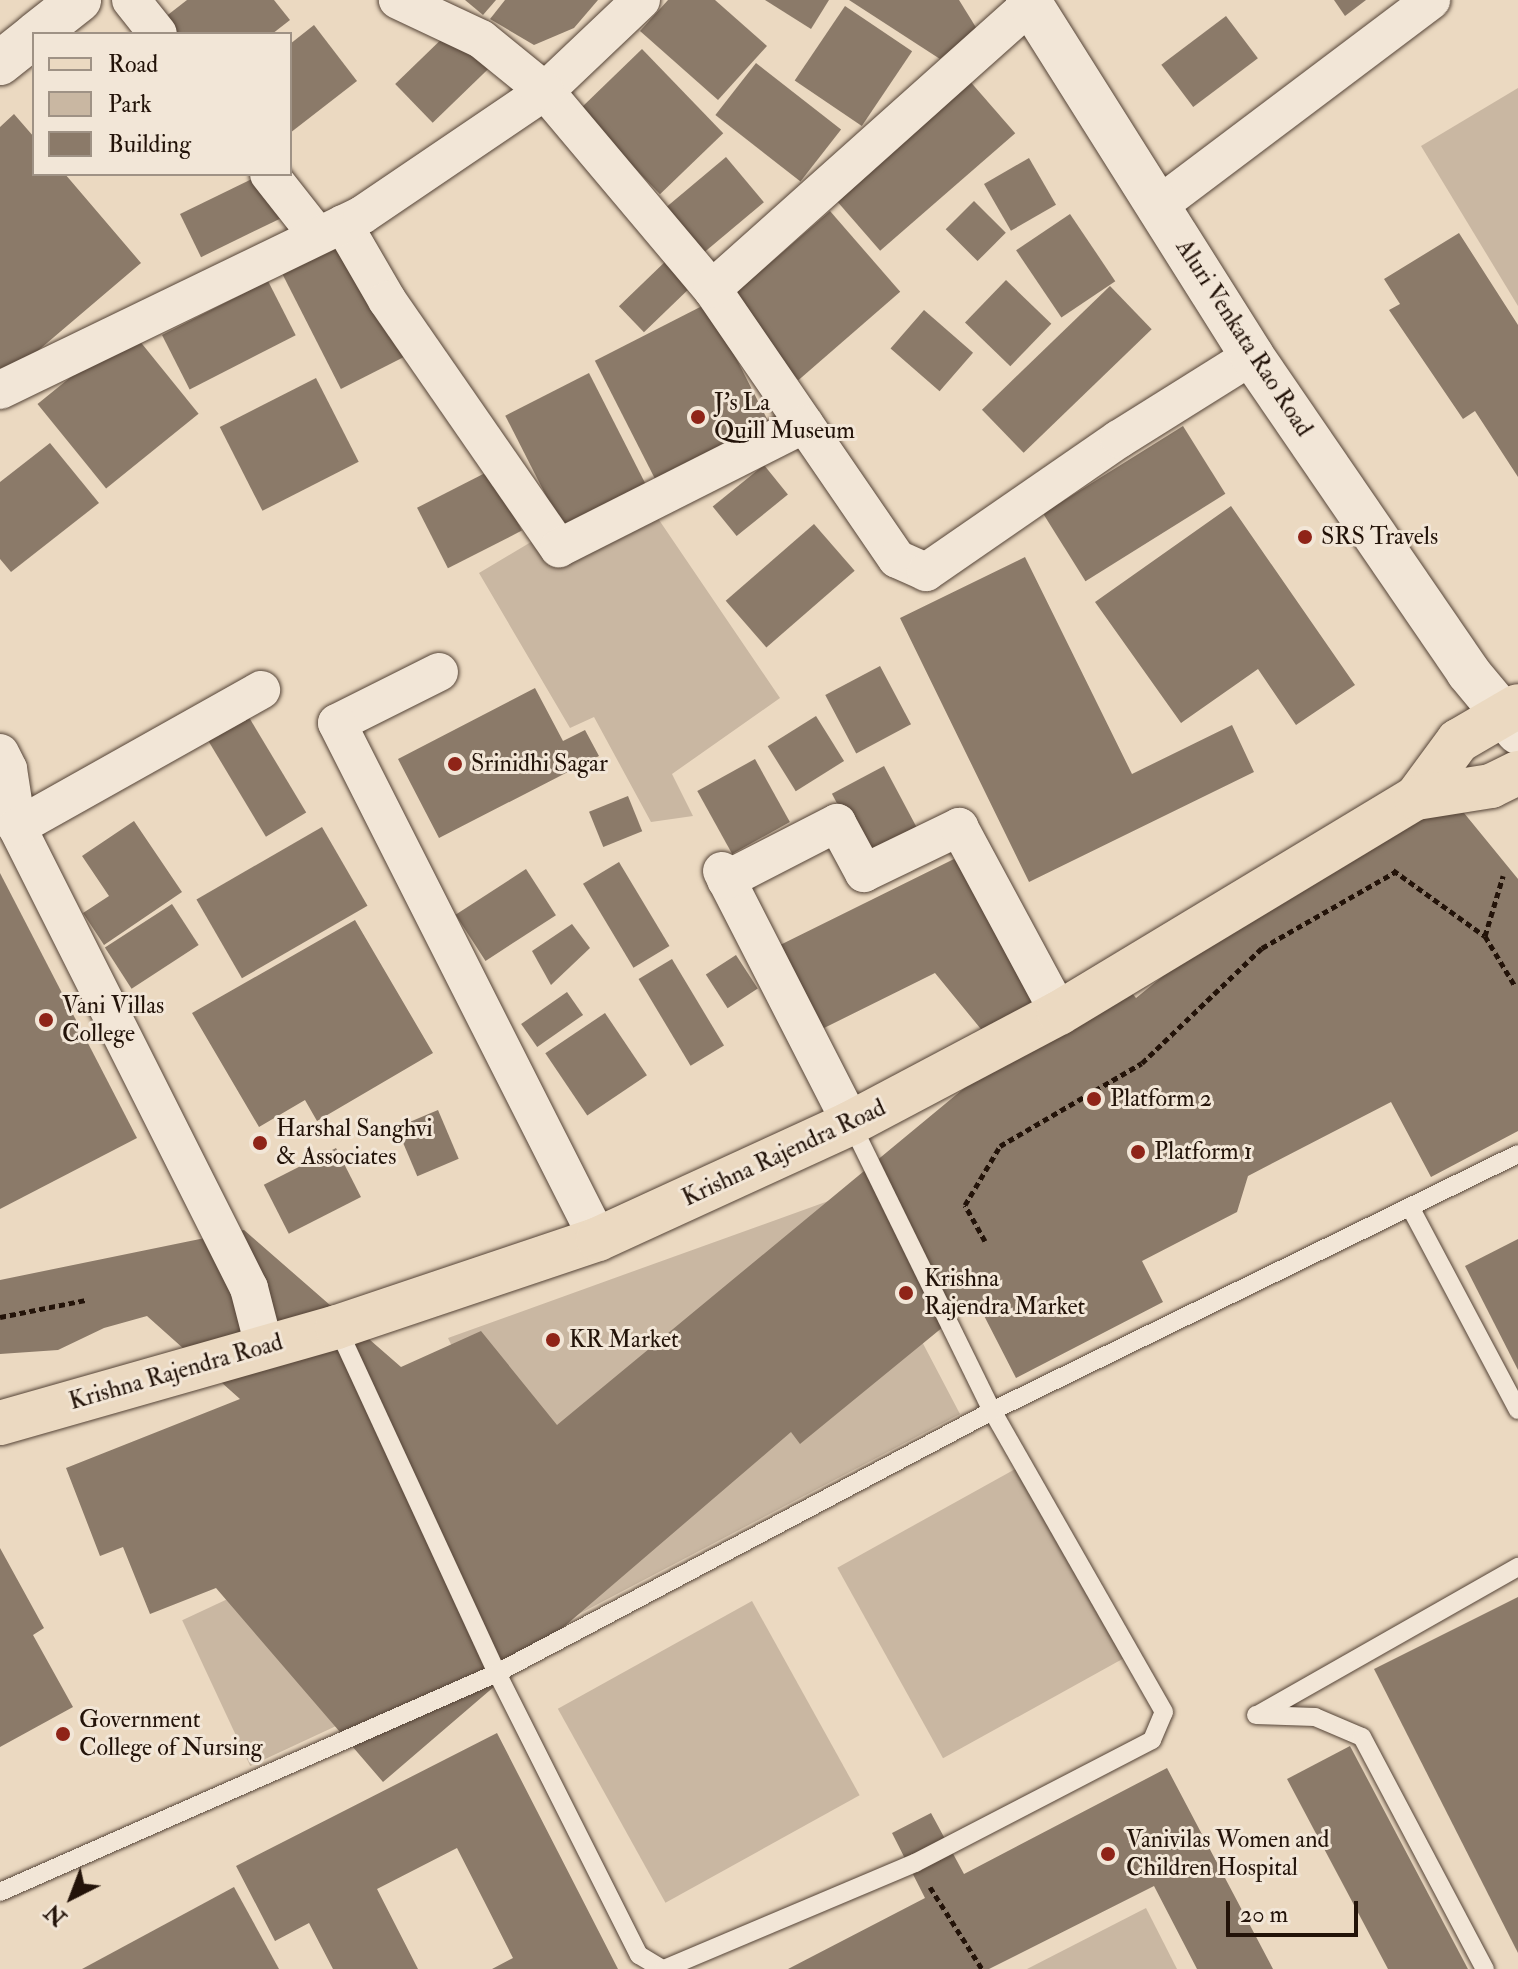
<!DOCTYPE html>
<style>
body{margin:0}
#map{position:relative;width:1518px;height:1969px;overflow:hidden;background:#ebd9c1;font-family:"IM FELL Double Pica",serif}
div>[style]{position:absolute}
[style*='--x']{left:calc(var(--x)*1px);top:calc(var(--y)*1px);width:calc(var(--w)*1px);rotate:calc(var(--a)*1deg)}
.green>*{inset:0;background:#c9b7a2;transform-origin:0 0}
.building>*{inset:0;background:#8b7a69;transform-origin:0 0}
.path>*{height:5px;margin-top:-2.5px;transform-origin:0;background:repeating-linear-gradient(90deg,#231309 0 6px,transparent 0 10px)}
.roads{filter:drop-shadow(0 0 2px #554437) drop-shadow(0 0 2px #554437)}
.service>*{height:18px;margin:-9px;padding:0 9px;transform-origin:9px;border-radius:9px;background:#f2e6d7}
.minor>*{height:38px;margin:-19px;padding:0 19px;transform-origin:19px;border-radius:19px;background:#f2e6d7}
.tertiary>*{height:44px;margin:-22px;padding:0 22px;transform-origin:22px;border-radius:22px;background:#f2e6d7}
.secondary>*{height:44px;margin:-22px;padding:0 22px;transform-origin:22px;border-radius:22px;background:#f2e6d7}
.primary>*{height:44px;margin:-22px;padding:0 22px;transform-origin:22px;border-radius:22px;background:#ebd9c1}
.dots>*{width:22px;height:22px;translate:-50% -50%;box-sizing:border-box;border:4px solid #f2e6d7;border-radius:50%}
span{translate:-50% -50%;white-space:nowrap;text-align:center;line-height:1.15;-webkit-text-stroke:6px #f2e6d7;paint-order:stroke}
.street-label{font-size:24px;color:#231309}
.poi-label{font-size:24px;color:#231309}
.left{translate:0 -50%;text-align:left}
.legend{position:absolute;left:32px;top:32px;width:260px;height:144px;box-sizing:border-box;background:#f2e6d7;border:2px solid #9f9285;margin:0;padding:10px 14px;list-style:none;font-size:24px;color:#231309}
.legend li{display:flex;align-items:center;gap:16px;height:40px}
.legend b{width:40px;border:2px solid #9f9285}
.north{position:absolute;left:32px;top:1857px;width:80px;height:80px;-webkit-text-stroke:6px #f2e6d7;paint-order:stroke;rotate:222deg;font-size:22px;font-weight:700;line-height:32px;text-align:center;color:#231309}
.north::after{content:'';display:block;margin:auto;width:28px;height:36px;background:#231309;clip-path:polygon(50% 0,100% 100%,50% 72%,0 100%)}
.scale{position:absolute;left:1226px;top:1901px;width:132px;height:36px;box-sizing:border-box;border:4px solid #231309;border-top:0;padding-left:10px;font-size:24px;line-height:28px;white-space:nowrap;color:#231309;-webkit-text-stroke:6px #f2e6d7;paint-order:stroke}
</style>
<div id="map">
<div class="green">
<div style="clip-path:polygon(1518px 88px,1518px 306px,1421px 146px)"></div>
<div style="clip-path:polygon(655px 514px,780px 698px,672px 774px,693px 816px,651px 822px,594px 717px,570px 728px,479px 573px,536px 539px,554px 567px)"></div>
<div style="clip-path:polygon(845px 1195px,960px 1414px,518px 1646px,474px 1393px,448px 1338px)"></div>
<div style="left:1028px;top:1462px;width:218px;height:218px;rotate:61deg"></div>
<div style="left:397px;top:1520px;width:161px;height:237px;rotate:65deg"></div>
<div style="left:752px;top:1601px;width:222px;height:222px;rotate:61deg"></div>
<div style="clip-path:polygon(1146px 1908px,1177px 1969px,1027px 1969px)"></div>
</div>
<div class="building">
<div style="clip-path:polygon(187px 0,274px 0,290px 20px,272px 34px,170px 34px,160px 21px)"></div>
<div style="clip-path:polygon(465px 0,496px 0,483px 15px)"></div>
<div style="clip-path:polygon(505px 0,598px 0,574px 28px,534px 45px,490px 19px)"></div>
<div style="clip-path:polygon(668px 0,715px 0,767px 46px,718px 100px,640px 31px)"></div>
<div style="clip-path:polygon(765px 0,829px 0,811px 29px)"></div>
<div style="clip-path:polygon(849px 0,959px 0,977px 29px,940px 59px)"></div>
<div style="clip-path:polygon(1334px 0,1366px 0,1345px 16px)"></div>
<div style="left:845px;top:6px;width:81px;height:90px;rotate:34deg"></div>
<div style="left:1226px;top:16px;width:53px;height:81px;rotate:53deg"></div>
<div style="clip-path:polygon(314px 25px,357px 81px,290px 133px,290px 44px)"></div>
<div style="left:452px;top:29px;width:54px;height:79px;rotate:46deg"></div>
<div style="left:642px;top:49px;width:117px;height:88px;rotate:46deg"></div>
<div style="left:756px;top:63px;width:108px;height:66px;rotate:38deg"></div>
<div style="left:968px;top:79px;width:72px;height:179px;rotate:49deg"></div>
<div style="clip-path:polygon(14px 114px,34px 137px,34px 174px,65px 174px,141px 263px,0 383px,0 127px)"></div>
<div style="left:726px;top:157px;width:59px;height:84px;rotate:50deg"></div>
<div style="left:1029px;top:158px;width:54px;height:52px;rotate:60deg"></div>
<div style="left:260px;top:175px;width:48px;height:89px;rotate:64deg"></div>
<div style="left:974px;top:201px;width:45px;height:40px;rotate:45deg"></div>
<div style="left:830px;top:211px;width:107px;height:135px;rotate:49deg"></div>
<div style="left:1070px;top:214px;width:81px;height:65px;rotate:56deg"></div>
<div style="clip-path:polygon(1459px 233px,1518px 325px,1518px 477px,1475px 411px,1463px 419px,1389px 310px,1400px 304px,1384px 279px)"></div>
<div style="left:346px;top:236px;width:134px;height:74px;rotate:63deg"></div>
<div style="left:670px;top:257px;width:36px;height:71px;rotate:46deg"></div>
<div style="left:1006px;top:280px;width:63px;height:59px;rotate:44deg"></div>
<div style="left:268px;top:281px;width:61px;height:119px;rotate:63deg"></div>
<div style="left:1110px;top:286px;width:60px;height:178px;rotate:46deg"></div>
<div style="left:708px;top:303px;width:147px;height:127px;rotate:63deg"></div>
<div style="left:924px;top:310px;width:65px;height:51px;rotate:41deg"></div>
<div style="left:130px;top:329px;width:109px;height:119px;rotate:51deg"></div>
<div style="left:589px;top:373px;width:137px;height:94px;rotate:63deg"></div>
<div style="left:316px;top:378px;width:94px;height:108px;rotate:63deg"></div>
<div style="left:1183px;top:426px;width:80px;height:165px;rotate:58deg"></div>
<div style="clip-path:polygon(50px 443px,99px 503px,11px 572px,0 559px,0 482px)"></div>
<div style="left:764px;top:465px;width:38px;height:66px;rotate:51deg"></div>
<div style="left:491px;top:470px;width:68px;height:83px;rotate:63deg"></div>
<div style="clip-path:polygon(1231px 506px,1355px 685px,1296px 725px,1258px 669px,1181px 723px,1095px 602px)"></div>
<div style="left:814px;top:524px;width:62px;height:117px;rotate:49deg"></div>
<div style="clip-path:polygon(1025px 557px,1132px 774px,1232px 725px,1254px 772px,1029px 882px,900px 618px)"></div>
<div style="left:880px;top:666px;width:66px;height:62px;rotate:62deg"></div>
<div style="clip-path:polygon(535px 688px,563px 741px,585px 730px,599px 756px,439px 838px,398px 759px)"></div>
<div style="left:247px;top:714px;width:115px;height:47px;rotate:59deg"></div>
<div style="left:816px;top:716px;width:53px;height:57px;rotate:58deg"></div>
<div style="left:755px;top:759px;width:72px;height:66px;rotate:61deg"></div>
<div style="clip-path:polygon(1424px 764px,1518px 879px,1518px 1131px,1431px 1177px,1391px 1102px,1248px 1176px,1237px 1212px,1142px 1261px,1163px 1302px,1016px 1378px,976px 1300px,800px 1444px,791px 1432px,383px 1782px,216px 1588px,150px 1614px,123px 1547px,100px 1556px,66px 1468px,240px 1399px,147px 1316px,104px 1328px,58px 1350px,0 1354px,0 1280px,244px 1230px,401px 1367px,481px 1331px,557px 1425px,1003px 1056px,935px 973px,816px 1032px,774px 948px,954px 859px,1068px 1000px,1109px 965px,1136px 998px)"></div>
<div style="left:884px;top:766px;width:76px;height:59px;rotate:62deg"></div>
<div style="left:628px;top:796px;width:38px;height:42px;rotate:68deg"></div>
<div style="clip-path:polygon(134px 821px,182px 892px,104px 945px,83px 913px,109px 896px,82px 856px)"></div>
<div style="left:322px;top:827px;width:91px;height:145px;rotate:60deg"></div>
<div style="left:619px;top:862px;width:98px;height:42px;rotate:59deg"></div>
<div style="left:526px;top:869px;width:55px;height:84px;rotate:57deg"></div>
<div style="clip-path:polygon(0 873px,137px 1138px,0 1209px)"></div>
<div style="left:172px;top:904px;width:49px;height:80px;rotate:57deg"></div>
<div style="clip-path:polygon(355px 920px,433px 1053px,317px 1121px,305px 1100px,259px 1127px,192px 1013px)"></div>
<div style="clip-path:polygon(572px 924px,590px 948px,551px 985px,532px 951px)"></div>
<div style="left:736px;top:955px;width:40px;height:36px;rotate:57deg"></div>
<div style="left:672px;top:959px;width:101px;height:39px;rotate:59deg"></div>
<div style="left:567px;top:992px;width:28px;height:56px;rotate:55deg"></div>
<div style="left:605px;top:1013px;width:75px;height:72px;rotate:56deg"></div>
<div style="left:438px;top:1110px;width:53px;height:45px;rotate:67deg"></div>
<div style="left:336px;top:1148px;width:55px;height:81px;rotate:63deg"></div>
<div style="clip-path:polygon(1518px 1239px,1518px 1370px,1465px 1266px)"></div>
<div style="clip-path:polygon(0 1548px,44px 1628px,33px 1635px,73px 1707px,0 1747px)"></div>
<div style="clip-path:polygon(1518px 1597px,1518px 1953px,1374px 1669px)"></div>
<div style="clip-path:polygon(497px 1733px,618px 1969px,492px 1969px,513px 1958px,457px 1848px,377px 1889px,418px 1969px,333px 1969px,309px 1923px,275px 1941px,236px 1866px)"></div>
<div style="clip-path:polygon(1350px 1746px,1468px 1969px,1388px 1969px,1287px 1779px)"></div>
<div style="clip-path:polygon(1167px 1768px,1273px 1969px,1197px 1969px,1154px 1886px,989px 1969px,788px 1969px,925px 1898px,892px 1833px,931px 1813px,964px 1874px)"></div>
<div style="clip-path:polygon(234px 1887px,279px 1969px,82px 1969px)"></div>
</div>
<div class="path">
<div style="--x:1393;--y:870;--w:113;--a:35.7"></div>
<div style="--x:1485;--y:936;--w:58;--a:59"></div>
<div style="--x:1485;--y:936;--w:63;--a:-73.3"></div>
<div style="--x:985;--y:1241;--w:41;--a:-119.1"></div>
<div style="--x:965;--y:1205;--w:69;--a:-59.3"></div>
<div style="--x:1000;--y:1146;--w:164;--a:-30.3"></div>
<div style="--x:1142;--y:1063;--w:166;--a:-43.8"></div>
<div style="--x:1262;--y:948;--w:153;--a:-29.7"></div>
<div style="--x:0;--y:1317;--w:88;--a:-11.2"></div>
<div style="--x:930;--y:1887;--w:97;--a:57.6"></div>
</div>
<div class="roads">
<div class="service">
<div style="--x:1410;--y:1207;--w:230;--a:62"></div>
<div style="--x:337;--y:1327;--w:381;--a:65.2"></div>
<div style="--x:497;--y:1673;--w:316;--a:63.3"></div>
<div style="--x:639;--y:1955;--w:27;--a:31"></div>
<div style="--x:1259;--y:1714;--w:298;--a:-29.6"></div>
<div style="--x:1256;--y:1715;--w:59;--a:1.9"></div>
<div style="--x:1315;--y:1717;--w:51;--a:23.1"></div>
<div style="--x:1362;--y:1737;--w:263;--a:62.1"></div>
<div style="--x:0;--y:1892;--w:543;--a:-23.78"></div>
<div style="--x:497;--y:1673;--w:560;--a:-27.89"></div>
<div style="--x:992;--y:1411;--w:585;--a:-26.04"></div>
<div style="--x:664;--y:1969;--w:272;--a:-22.9"></div>
<div style="--x:915;--y:1863;--w:267;--a:-27.4"></div>
<div style="--x:1152;--y:1740;--w:30;--a:-67"></div>
<div style="--x:1164;--y:1712;--w:347;--a:-119.7"></div>
<div style="--x:992;--y:1411;--w:321;--a:-116.1"></div>
</div>
<div class="minor">
<div style="--x:131;--y:0;--w:43;--a:51.5"></div>
<div style="--x:641;--y:0;--w:132;--a:136.5"></div>
<div style="--x:545;--y:91;--w:259;--a:49.9"></div>
<div style="--x:712;--y:289;--w:327;--a:55.6"></div>
<div style="--x:897;--y:559;--w:32;--a:24"></div>
<div style="--x:926;--y:572;--w:234;--a:-34.6"></div>
<div style="--x:1119;--y:439;--w:157;--a:-32"></div>
<div style="--x:269;--y:174;--w:78;--a:51.8"></div>
<div style="--x:1158;--y:206;--w:342;--a:-37"></div>
<div style="--x:343;--y:224;--w:88;--a:59.9"></div>
<div style="--x:387;--y:300;--w:302;--a:55.3"></div>
<div style="--x:559;--y:548;--w:275;--a:-26.8"></div>
<div style="--x:712;--y:289;--w:428;--a:-41.8"></div>
<div style="--x:0;--y:390;--w:402;--a:-25.8"></div>
<div style="--x:362;--y:215;--w:221;--a:-34.1"></div>
<div style="--x:545;--y:91;--w:82;--a:-140.9"></div>
<div style="--x:481;--y:39;--w:92;--a:-154.8"></div>
<div style="--x:439;--y:672;--w:114;--a:153.4"></div>
<div style="--x:337;--y:723;--w:578;--a:63.17"></div>
<div style="--x:0;--y:753;--w:18;--a:63"></div>
<div style="--x:8;--y:769;--w:59;--a:81.2"></div>
<div style="--x:17;--y:827;--w:516;--a:63.29"></div>
<div style="--x:249;--y:1288;--w:60;--a:75.5"></div>
<div style="--x:17;--y:827;--w:280;--a:-29.3"></div>
<div style="--x:722;--y:871;--w:283;--a:62.9"></div>
<div style="--x:726;--y:880;--w:125;--a:-27.2"></div>
<div style="--x:837;--y:823;--w:57;--a:61.6"></div>
<div style="--x:864;--y:873;--w:106;--a:-25.8"></div>
<div style="--x:959;--y:827;--w:211;--a:61.7"></div>
</div>
<div class="tertiary">
<div style="--x:36;--y:34;--w:55;--a:-38.3"></div>
<div style="--x:0;--y:63;--w:43;--a:-38.5"></div>
</div>
<div class="secondary">
<div style="--x:1028;--y:0;--w:421;--a:57.8"></div>
<div style="--x:1252;--y:356;--w:383;--a:55.6"></div>
<div style="--x:1468;--y:672;--w:78;--a:50.2"></div>
</div>
<div class="primary">
<div style="--x:1416;--y:798;--w:71;--a:-53.6"></div>
<div style="--x:1458;--y:741;--w:69;--a:-30.3"></div>
<div style="--x:0;--y:1423;--w:350;--a:-15.9"></div>
<div style="--x:337;--y:1327;--w:275;--a:-18.6"></div>
<div style="--x:598;--y:1239;--w:278;--a:-24.6"></div>
<div style="--x:851;--y:1123;--w:235;--a:-27.9"></div>
<div style="--x:1059;--y:1013;--w:417;--a:-31.1"></div>
<div style="--x:1416;--y:798;--w:76;--a:-9.1"></div>
<div style="--x:1491;--y:786;--w:30;--a:-26"></div>
</div>
</div>
<div class="dots">
<div style="left:698px;top:417px;background:#8f2418"></div>
<div style="left:1305px;top:537px;background:#8f2418"></div>
<div style="left:455px;top:764px;background:#8f2418"></div>
<div style="left:46px;top:1020px;background:#8f2418"></div>
<div style="left:1094px;top:1099px;background:#8f2418"></div>
<div style="left:260px;top:1143px;background:#8f2418"></div>
<div style="left:1138px;top:1152px;background:#8f2418"></div>
<div style="left:906px;top:1293px;background:#8f2418"></div>
<div style="left:553px;top:1340px;background:#8f2418"></div>
<div style="left:63px;top:1734px;background:#8f2418"></div>
<div style="left:1108px;top:1854px;background:#8f2418"></div>
</div>
<div class="street-label">
<span style="left:1244px;top:338px;rotate:57deg">Aluri Venkata Rao Road</span>
<span style="left:784px;top:1153px;rotate:-25deg">Krishna Rajendra Road</span>
<span style="left:176px;top:1372px;rotate:-16deg">Krishna Rajendra Road</span>
</div>
<div class="poi-label">
<span class="left" style="left:714px;top:417px">J's La<br>Quill Museum</span>
<span class="left" style="left:1321px;top:537px">SRS Travels</span>
<span class="left" style="left:471px;top:764px">Srinidhi Sagar</span>
<span class="left" style="left:62px;top:1020px">Vani Villas<br>College</span>
<span class="left" style="left:1110px;top:1099px">Platform 2</span>
<span class="left" style="left:276px;top:1143px">Harshal Sanghvi<br>&amp; Associates</span>
<span class="left" style="left:1154px;top:1152px">Platform 1</span>
<span class="left" style="left:924px;top:1293px">Krishna<br>Rajendra Market</span>
<span class="left" style="left:569px;top:1340px">KR Market</span>
<span class="left" style="left:79px;top:1734px">Government<br>College of Nursing</span>
<span class="left" style="left:1126px;top:1854px">Vanivilas Women and<br>Children Hospital</span>
</div>
<ul class="legend">
<li><b style="height:10px;background:#ebd9c1"></b>Road</li>
<li><b style="height:22px;background:#c9b7a2"></b>Park</li>
<li><b style="height:22px;background:#8b7a69"></b>Building</li>
</ul>
<div class="north">N</div>
<div class="scale">20 m</div>
</div>
